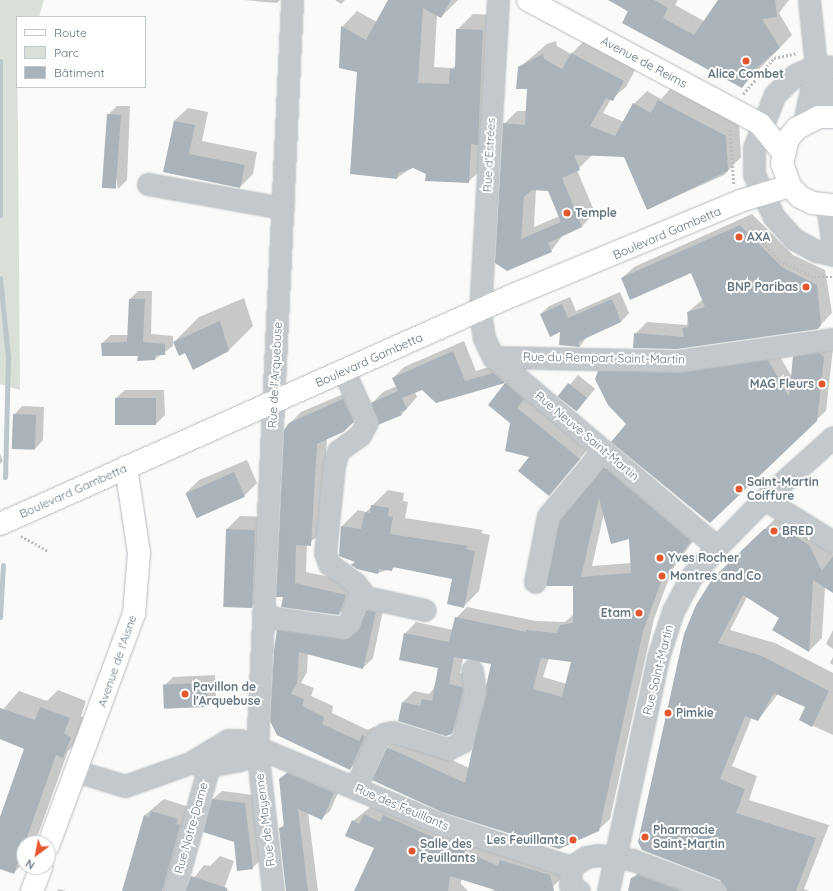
<!DOCTYPE html>
<meta charset="utf-8">
<style>
body{margin:0}
#map{position:relative;width:833px;height:891px;overflow:hidden;background:#fafaf8;font-family:Quicksand,sans-serif}
div>[style]{position:absolute}
[style*='--x']{left:calc(var(--x)*1px);top:calc(var(--y)*1px);width:calc(var(--w)*1px);rotate:calc(var(--a)*1deg)}
.green>*{inset:0;background:#dadfd7}
.shadow>*{inset:0;background:#0003;transform-origin:0 0}
.stream>*{height:5px;margin:-2.5px;padding:0 2.5px;transform-origin:2.5px;border-radius:2.5px;background:#bbc7cb}
.building>*{inset:0;background:#aab3b9;transform-origin:0 0}
.path>*{height:2.5px;margin-top:-1.25px;transform-origin:0;background:repeating-linear-gradient(90deg,#bbbfc2 0 2px,transparent 0 4px)}
.roads{filter:drop-shadow(0 0 1px #b5babe) drop-shadow(0 0 1px #b5babe)}
.minor>*{height:21px;margin:-10.5px;padding:0 10.5px;transform-origin:10.5px;border-radius:10.5px;background:#c3c8cc}
.major>*{height:22px;margin:-11px;padding:0 11px;transform-origin:11px;border-radius:11px;background:#fff}
.dots>*{width:11px;height:11px;translate:-50% -50%;box-sizing:border-box;border:2px solid #fff;border-radius:50%}
span{translate:-50% -50%;white-space:nowrap;text-align:center;line-height:1.15;-webkit-text-stroke:4px #fff;paint-order:stroke}
.street-label{font-size:12px;color:#657683}
.poi-label{font-size:12px;color:#657683;font-weight:700}
.left{translate:0 -50%;text-align:left}
.right{translate:-100% -50%;text-align:right}
.legend{position:absolute;left:16px;top:16px;width:130px;height:72px;box-sizing:border-box;background:#fff;border:1px solid #c1c8cd;margin:0;padding:5px 7px;list-style:none;font-size:12px;color:#657683}
.legend li{display:flex;align-items:center;gap:8px;height:20px}
.legend b{width:20px;border:1px solid #c1c8cd}
.north{position:absolute;left:16px;top:835px;width:40px;height:40px;box-sizing:border-box;background:#fff;border:1px solid #c1c8cd;border-radius:50%;rotate:212deg;font-size:11px;font-weight:700;line-height:16px;text-align:center;color:#657683}
.north::after{content:'';display:block;margin:auto;width:14px;height:18px;background:#e4572e;clip-path:polygon(50% 0,100% 100%,50% 72%,0 100%)}
</style>
<div id="map">
<div class="green">
<div style="clip-path:polygon(0 0,44px 0,39px 17px,17px 17px,20px 390px,0 384px)"></div>
</div>
<div class="shadow">
<div style="clip-path:polygon(244px 0,280px 0,277px 3px)"></div>
<div style="clip-path:polygon(335px 0,345px 0,341px 4px)"></div>
<div style="clip-path:polygon(389px 0,458px 0,441px 17px,437px 15px,434px 67px,453px 68px,456px 65px,457px 30px,473px 14px,498px 15px,484px 167px,468px 182px,413px 167px,397px 178px,342px 27px,357px 11px,377px 22px)"></div>
<div style="clip-path:polygon(610px 0,678px 0,675px 5px,704px 21px,719px 0,789px 0,779px 13px,792px 35px,742px 87px)"></div>
<div style="clip-path:polygon(evenodd,585px 40px,636px 68px,626px 87px,611px 99px,603px 113px,624px 122px,634px 104px,647px 91px,661px 99px,672px 87px,739px 123px,741px 157px,724px 175px,648px 209px,625px 156px,592px 155px,577px 170px,595px 213px,581px 227px,563px 235px,551px 251px,507px 270px,504px 124px,517px 111px,527px 111px,528px 88px,519px 68px,547px 44px,556px 41px,557px 46px,571px 54px,585px 40px,536px 189px,549px 190px,560px 216px,534px 227px,536px 189px)"></div>
<div style="clip-path:polygon(117px 106px,130px 106px,127px 180px,118px 189px,108px 115px)"></div>
<div style="clip-path:polygon(188px 108px,208px 112px,202px 141px,257px 152px,253px 174px,240px 187px,164px 172px,174px 121px)"></div>
<div style="clip-path:polygon(752px 214px,793px 255px,825px 270px,832px 313px,829px 316px,818px 328px,677px 348px,635px 334px,647px 322px,687px 325px,688px 312px,703px 299px,692px 272px,622px 278px,634px 267px)"></div>
<div style="clip-path:polygon(138px 291px,152px 291px,151px 334px,173px 336px,173px 346px,155px 359px,138px 360px,139px 355px,102px 343px,111px 335px,128px 335px,130px 299px)"></div>
<div style="clip-path:polygon(620px 292px,629px 313px,621px 322px,587px 337px,580px 346px,560px 344px,561px 330px,541px 314px,549px 306px,570px 297px,576px 311px)"></div>
<div style="clip-path:polygon(244px 298px,253px 326px,228px 351px,174px 342px,199px 317px)"></div>
<div style="clip-path:polygon(464px 341px,476px 371px,504px 362px,590px 447px,549px 495px,511px 423px,489px 405px,507px 381px,436px 402px,422px 388px,415px 392px,417px 397px,402px 414px,379px 424px,372px 403px,383px 392px,397px 386px,393px 378px,404px 367px)"></div>
<div style="clip-path:polygon(803px 348px,833px 348px,826px 411px,816px 420px,627px 424px,599px 372px,608px 363px,777px 352px,792px 377px,793px 357px)"></div>
<div style="left:578px;top:375px;width:22px;height:28px;rotate:39deg"></div>
<div style="clip-path:polygon(355px 389px,364px 409px,343px 432px,327px 438px,322px 533px,307px 544px,306px 572px,357px 583px,350px 603px,339px 614px,284px 596px,289px 424px,301px 412px)"></div>
<div style="clip-path:polygon(125px 390px,164px 390px,165px 415px,156px 424px,116px 398px)"></div>
<div style="clip-path:polygon(22px 406px,44px 407px,43px 440px,35px 449px,14px 415px)"></div>
<div style="clip-path:polygon(0 454px,3px 461px,0 464px)"></div>
<div style="clip-path:polygon(evenodd,616px 457px,702px 529px,672px 570px,654px 619px,610px 819px,598px 830px,559px 848px,388px 747px,399px 736px,469px 768px,492px 663px,463px 658px,460px 673px,473px 676px,463px 721px,451px 733px,399px 720px,403px 702px,414px 691px,429px 694px,434px 688px,439px 667px,405px 634px,416px 622px,453px 630px,456px 618px,467px 607px,536px 621px,565px 622px,574px 614px,574px 585px,560px 522px,616px 457px,604px 513px,630px 538px,632px 563px,592px 566px,604px 513px,616px 457px,549px 658px,573px 661px,567px 684px,543px 677px,549px 658px)"></div>
<div style="clip-path:polygon(247px 460px,257px 483px,244px 496px,186px 493px,199px 480px)"></div>
<div style="clip-path:polygon(388px 490px,404px 493px,403px 501px,408px 502px,405px 518px,483px 530px,481px 533px,490px 535px,479px 591px,463px 607px,453px 578px,396px 567px,378px 573px,357px 561px,342px 526px,358px 510px,366px 512px)"></div>
<div style="clip-path:polygon(240px 516px,268px 517px,264px 594px,251px 607px,227px 529px)"></div>
<div style="clip-path:polygon(778px 516px,822px 532px,833px 555px,833px 592px,825px 587px,822px 638px,809px 651px,774px 630px,781px 618px,747px 597px,730px 630px,775px 643px,833px 673px,833px 735px,800px 720px,806px 706px,778px 694px,758px 720px,752px 717px,732px 766px,757px 776px,749px 800px,829px 825px,804px 889px,809px 891px,734px 891px,705px 863px,643px 849px,728px 565px)"></div>
<div style="clip-path:polygon(377px 600px,385px 601px,373px 658px,363px 668px,308px 653px,307px 672px,301px 683px,314px 688px,311px 696px,333px 706px,332px 713px,368px 730px,375px 726px,361px 758px,350px 769px,277px 735px,278px 631px,289px 620px,357px 630px,367px 611px)"></div>
<div style="clip-path:polygon(833px 630px,833px 649px,826px 644px)"></div>
<div style="clip-path:polygon(833px 657px,833px 665px,830px 663px)"></div>
<div style="clip-path:polygon(215px 675px,216px 697px,207px 706px,166px 709px,164px 686px,173px 677px)"></div>
<div style="clip-path:polygon(58px 690px,86px 701px,81px 716px,87px 720px,80px 739px,68px 751px,35px 843px,24px 843px,24px 862px,14px 873px,0 868px,0 820px,26px 748px,0 738px,0 713px,19px 691px,47px 701px)"></div>
<div style="clip-path:polygon(289px 771px,342px 784px,330px 811px,321px 819px,308px 812px,318px 891px,287px 891px,280px 828px,285px 823px,280px 779px)"></div>
<div style="clip-path:polygon(222px 791px,253px 795px,261px 860px,252px 868px,213px 799px)"></div>
<div style="clip-path:polygon(164px 799px,189px 807px,184px 891px,204px 865px,210px 866px,220px 856px,234px 861px,224px 889px,230px 891px,123px 891px,145px 815px)"></div>
<div style="clip-path:polygon(378px 801px,567px 872px,549px 891px,488px 891px,499px 889px,461px 878px,461px 884px,468px 891px,355px 891px,375px 848px,353px 821px)"></div>
<div style="clip-path:polygon(648px 863px,723px 891px,629px 891px,632px 879px)"></div>
<div style="clip-path:polygon(59px 889px,66px 891px,57px 891px)"></div>
</div>
<div class="stream">
<div style="--x:0;--y:61;--w:154;--a:90"></div>
<div style="--x:0;--y:278;--w:79;--a:84.2"></div>
<div style="--x:8;--y:357;--w:120;--a:91.4"></div>
<div style="--x:0;--y:617;--w:52;--a:-86.7"></div>
</div>
<div class="building">
<div style="clip-path:polygon(388px 0,451px 0,441px 18px,423px 8px,418px 83px,449px 84px,450px 69px,455px 69px,456px 29px,483px 30px,478px 145px,471px 144px,469px 183px,425px 181px,426px 174px,413px 168px,398px 173px,397px 179px,350px 174px,357px 72px,339px 68px,341px 26px,366px 40px)"></div>
<div style="clip-path:polygon(608px 0,654px 0,668px 8px,663px 18px,694px 35px,718px 0,775px 0,777px 17px,762px 19px,780px 48px,755px 69px,742px 88px,622px 23px,628px 11px)"></div>
<div style="clip-path:polygon(evenodd,571px 53px,624px 81px,613px 101px,606px 98px,590px 126px,615px 136px,633px 103px,651px 113px,658px 100px,726px 136px,728px 171px,647px 210px,624px 157px,574px 155px,580px 170px,562px 178px,582px 227px,548px 243px,552px 252px,507px 271px,495px 263px,503px 123px,525px 125px,527px 89px,516px 89px,518px 67px,543px 54px,544px 59px,562px 69px,571px 53px,532px 190px,548px 191px,561px 222px,521px 239px,524px 197px,532px 190px)"></div>
<div style="left:107px;top:114px;width:14px;height:74px;rotate:4deg"></div>
<div style="clip-path:polygon(174px 121px,195px 125px,189px 154px,245px 165px,240px 188px,163px 172px)"></div>
<div style="clip-path:polygon(740px 225px,782px 267px,817px 285px,821px 325px,818px 329px,677px 349px,633px 348px,634px 333px,684px 337px,682px 328px,689px 327px,687px 312px,705px 307px,691px 273px,630px 300px,621px 278px)"></div>
<div style="clip-path:polygon(129px 299px,145px 299px,143px 342px,165px 344px,165px 355px,155px 355px,155px 360px,137px 361px,138px 356px,102px 356px,101px 343px,127px 342px)"></div>
<div style="clip-path:polygon(612px 299px,621px 322px,578px 342px,580px 347px,559px 345px,560px 332px,550px 337px,540px 314px,562px 304px,568px 318px)"></div>
<div style="clip-path:polygon(220px 321px,229px 351px,193px 370px,185px 353px,179px 356px,173px 342px)"></div>
<div style="clip-path:polygon(453px 351px,465px 381px,493px 373px,524px 399px,517px 408px,580px 459px,549px 496px,518px 471px,529px 457px,505px 451px,510px 423px,488px 405px,505px 383px,436px 403px,422px 390px,402px 398px,407px 409px,400px 412px,402px 415px,378px 425px,371px 403px,398px 391px,392px 378px)"></div>
<div style="clip-path:polygon(819px 353px,824px 357px,817px 421px,710px 523px,611px 442px,626px 424px,608px 405px,595px 379px,598px 371px,680px 373px,768px 360px,789px 397px,793px 357px)"></div>
<div style="left:568px;top:383px;width:24px;height:17px;rotate:38deg"></div>
<div style="left:115px;top:398px;width:41px;height:27px"></div>
<div style="clip-path:polygon(343px 399px,354px 422px,343px 432px,317px 444px,311px 546px,296px 545px,295px 583px,346px 595px,339px 615px,281px 607px,283px 597px,276px 597px,284px 430px,289px 423px)"></div>
<div style="left:13px;top:414px;width:23px;height:35px;rotate:2deg"></div>
<div style="clip-path:polygon(evenodd,604px 467px,691px 541px,661px 582px,643px 631px,599px 831px,559px 849px,442px 812px,372px 780px,387px 747px,465px 783px,491px 664px,454px 657px,449px 684px,462px 687px,463px 691px,452px 734px,446px 736px,398px 721px,402px 702px,420px 706px,422px 699px,432px 701px,438px 668px,399px 660px,404px 633px,449px 642px,455px 617px,526px 632px,526px 630px,557px 633px,560px 625px,573px 623px,573px 586px,546px 586px,559px 521px,604px 467px,599px 498px,611px 544px,629px 539px,631px 573px,581px 577px,599px 498px,604px 467px,541px 658px,571px 662px,562px 697px,533px 689px,541px 658px)"></div>
<div style="left:234px;top:472px;width:27px;height:53px;rotate:66deg"></div>
<div style="clip-path:polygon(371px 505px,389px 508px,388px 516px,393px 517px,390px 534px,468px 546px,466px 549px,475px 551px,464px 608px,447px 604px,452px 579px,393px 567px,392px 571px,379px 569px,378px 574px,357px 569px,351px 565px,355px 562px,339px 556px,341px 526px,361px 529px,365px 512px,370px 513px)"></div>
<div style="clip-path:polygon(781px 528px,809px 545px,822px 571px,833px 556px,833px 593px,813px 580px,809px 652px,772px 630px,779px 618px,743px 595px,718px 643px,762px 656px,829px 691px,812px 727px,799px 720px,805px 707px,774px 693px,758px 721px,745px 716px,720px 779px,745px 789px,736px 813px,816px 838px,796px 891px,727px 891px,720px 880px,642px 850px,638px 842px,684px 634px,696px 605px,713px 578px,764px 529px)"></div>
<div style="left:226px;top:529px;width:29px;height:78px;rotate:2deg"></div>
<div style="clip-path:polygon(366px 610px,376px 612px,363px 669px,299px 652px,297px 683px,291px 694px,304px 699px,302px 706px,324px 717px,322px 724px,359px 741px,362px 735px,365px 736px,350px 770px,277px 735px,270px 721px,274px 650px,277px 630px,347px 639px,358px 631px)"></div>
<div style="left:207px;top:683px;width:24px;height:44px;rotate:88deg"></div>
<div style="clip-path:polygon(40px 707px,70px 718px,64px 733px,71px 738px,63px 758px,56px 755px,14px 874px,0 869px,0 817px,24px 749px,0 739px,0 708px,35px 720px)"></div>
<div style="clip-path:polygon(287px 773px,334px 793px,322px 820px,298px 809px,308px 891px,286px 891px,279px 828px,284px 827px,279px 779px)"></div>
<div style="clip-path:polygon(212px 799px,245px 803px,253px 869px,237px 871px,234px 842px,203px 832px)"></div>
<div style="clip-path:polygon(151px 811px,178px 819px,176px 824px,180px 825px,162px 891px,122px 891px,144px 815px,149px 817px)"></div>
<div style="clip-path:polygon(364px 814px,380px 822px,383px 815px,498px 866px,500px 860px,550px 875px,554px 891px,498px 891px,450px 876px,448px 891px,354px 891px,374px 848px,345px 836px,352px 820px,359px 824px)"></div>
<div style="clip-path:polygon(638px 875px,681px 891px,628px 891px,631px 878px)"></div>
<div style="clip-path:polygon(191px 876px,227px 888px,227px 891px,186px 891px)"></div>
</div>
<div class="path">
<div style="--x:743;--y:94;--w:48;--a:-49.3"></div>
<div style="--x:774;--y:58;--w:24;--a:-12"></div>
<div style="--x:730;--y:130;--w:54;--a:85.8"></div>
<div style="--x:747;--y:219;--w:17;--a:62"></div>
<div style="--x:755;--y:234;--w:35;--a:47"></div>
<div style="--x:779;--y:260;--w:39;--a:26"></div>
<div style="--x:814;--y:277;--w:19;--a:0"></div>
<div style="--x:21;--y:536;--w:31;--a:29"></div>
</div>
<div class="roads">
<div class="minor">
<div style="--x:498;--y:0;--w:312;--a:93.3"></div>
<div style="--x:480;--y:311;--w:27;--a:82"></div>
<div style="--x:484;--y:338;--w:21;--a:65"></div>
<div style="--x:493;--y:357;--w:294;--a:40.3"></div>
<div style="--x:816;--y:66;--w:49;--a:69.7"></div>
<div style="--x:833;--y:67;--w:17;--a:-177"></div>
<div style="--x:816;--y:66;--w:23;--a:157"></div>
<div style="--x:795;--y:75;--w:28;--a:136"></div>
<div style="--x:775;--y:94;--w:58;--a:111.3"></div>
<div style="--x:754;--y:148;--w:26;--a:90"></div>
<div style="--x:754;--y:174;--w:47;--a:65.1"></div>
<div style="--x:774;--y:217;--w:30;--a:48"></div>
<div style="--x:794;--y:239;--w:25;--a:29"></div>
<div style="--x:816;--y:251;--w:17;--a:13"></div>
<div style="--x:804;--y:123;--w:58;--a:-78.1"></div>
<div style="--x:816;--y:66;--w:66;--a:-96.1"></div>
<div style="--x:148;--y:184;--w:137;--a:10.1"></div>
<div style="--x:827;--y:206;--w:40;--a:81.5"></div>
<div style="--x:493;--y:357;--w:185;--a:1.2"></div>
<div style="--x:678;--y:361;--w:157;--a:-8.1"></div>
<div style="--x:344;--y:372;--w:55;--a:65.3"></div>
<div style="--x:367;--y:422;--w:15;--a:118"></div>
<div style="--x:360;--y:435;--w:27;--a:144"></div>
<div style="--x:338;--y:451;--w:15;--a:106"></div>
<div style="--x:334;--y:465;--w:88;--a:95.8"></div>
<div style="--x:325;--y:553;--w:12;--a:70"></div>
<div style="--x:329;--y:564;--w:32;--a:36"></div>
<div style="--x:355;--y:583;--w:18;--a:52"></div>
<div style="--x:764;--y:499;--w:81;--a:31.9"></div>
<div style="--x:535;--y:582;--w:67;--a:-78.9"></div>
<div style="--x:548;--y:516;--w:86;--a:-50.2"></div>
<div style="--x:263;--y:616;--w:81;--a:8.5"></div>
<div style="--x:343;--y:628;--w:9;--a:-41"></div>
<div style="--x:350;--y:622;--w:22;--a:-74"></div>
<div style="--x:356;--y:601;--w:11;--a:-22"></div>
<div style="--x:366;--y:597;--w:60;--a:12.4"></div>
<div style="--x:196;--y:764;--w:13;--a:9"></div>
<div style="--x:209;--y:766;--w:32;--a:-11"></div>
<div style="--x:240;--y:760;--w:20;--a:-33"></div>
<div style="--x:76;--y:771;--w:51;--a:17"></div>
<div style="--x:125;--y:786;--w:69;--a:-19.5"></div>
<div style="--x:190;--y:763;--w:44;--a:-31.2"></div>
<div style="--x:228;--y:740;--w:12;--a:0"></div>
<div style="--x:240;--y:740;--w:215;--a:22.7"></div>
<div style="--x:438;--y:823;--w:140;--a:18.3"></div>
<div style="--x:356;--y:787;--w:52;--a:-66.4"></div>
<div style="--x:377;--y:739;--w:9;--a:-36"></div>
<div style="--x:384;--y:734;--w:9;--a:-13"></div>
<div style="--x:393;--y:732;--w:58;--a:17.2"></div>
<div style="--x:448;--y:749;--w:16;--a:-27"></div>
<div style="--x:462;--y:742;--w:52;--a:-75.4"></div>
<div style="--x:475;--y:692;--w:22;--a:-98"></div>
<div style="--x:174;--y:891;--w:130;--a:-74.4"></div>
<div style="--x:273;--y:891;--w:143;--a:-96.4"></div>
<div style="--x:257;--y:749;--w:750;--a:-87.32"></div>
<div style="--x:579;--y:891;--w:11;--a:-146"></div>
<div style="--x:570;--y:885;--w:18;--a:-87"></div>
<div style="--x:571;--y:867;--w:18;--a:-34"></div>
<div style="--x:586;--y:857;--w:12;--a:-9"></div>
<div style="--x:598;--y:855;--w:35;--a:8"></div>
<div style="--x:633;--y:860;--w:88;--a:20.7"></div>
<div style="--x:608;--y:891;--w:242;--a:-77.9"></div>
<div style="--x:659;--y:654;--w:45;--a:-72"></div>
<div style="--x:673;--y:611;--w:38;--a:-62"></div>
<div style="--x:691;--y:577;--w:40;--a:-49"></div>
<div style="--x:717;--y:547;--w:67;--a:-45.6"></div>
<div style="--x:764;--y:499;--w:93;--a:-41.9"></div>
</div>
<div class="major">
<div style="--x:528;--y:0;--w:263;--a:28.1"></div>
<div style="--x:760;--y:124;--w:36;--a:51"></div>
<div style="--x:833;--y:117;--w:14;--a:180"></div>
<div style="--x:819;--y:117;--w:25;--a:153"></div>
<div style="--x:797;--y:128;--w:14;--a:129"></div>
<div style="--x:788;--y:139;--w:25;--a:104"></div>
<div style="--x:782;--y:163;--w:24;--a:71"></div>
<div style="--x:790;--y:186;--w:15;--a:48"></div>
<div style="--x:800;--y:197;--w:14;--a:25"></div>
<div style="--x:813;--y:203;--w:20;--a:6"></div>
<div style="--x:0;--y:524;--w:560;--a:-24.05"></div>
<div style="--x:511;--y:296;--w:248;--a:-22.5"></div>
<div style="--x:740;--y:201;--w:52;--a:-16.7"></div>
<div style="--x:48;--y:846;--w:247;--a:-69.7"></div>
<div style="--x:134;--y:614;--w:61;--a:-85.3"></div>
<div style="--x:139;--y:553;--w:87;--a:-98.6"></div>
<div style="--x:32;--y:891;--w:26;--a:-69"></div>
</div>
</div>
<div class="dots">
<div style="left:746px;top:61px;background:#e4572e"></div>
<div style="left:567px;top:213px;background:#e4572e"></div>
<div style="left:739px;top:237px;background:#e4572e"></div>
<div style="left:806px;top:287px;background:#e4572e"></div>
<div style="left:822px;top:384px;background:#e4572e"></div>
<div style="left:739px;top:489px;background:#e4572e"></div>
<div style="left:774px;top:531px;background:#e4572e"></div>
<div style="left:660px;top:558px;background:#e4572e"></div>
<div style="left:662px;top:576px;background:#e4572e"></div>
<div style="left:639px;top:613px;background:#e4572e"></div>
<div style="left:185px;top:694px;background:#e4572e"></div>
<div style="left:668px;top:713px;background:#e4572e"></div>
<div style="left:645px;top:837px;background:#e4572e"></div>
<div style="left:573px;top:840px;background:#e4572e"></div>
<div style="left:412px;top:851px;background:#e4572e"></div>
</div>
<div class="street-label">
<span style="left:644px;top:62px;rotate:28deg">Avenue de Reims</span>
<span style="left:489px;top:155px;rotate:-87deg">Rue d'Estrées</span>
<span style="left:667px;top:233px;rotate:-23deg">Boulevard Gambetta</span>
<span style="left:604px;top:358px;rotate:1deg">Rue du Rempart Saint-Martin</span>
<span style="left:369px;top:360px;rotate:-24deg">Boulevard Gambetta</span>
<span style="left:275px;top:375px;rotate:-87deg">Rue de l'Arquebuse</span>
<span style="left:587px;top:436px;rotate:40deg">Rue Neuve Saint-Martin</span>
<span style="left:73px;top:491px;rotate:-24deg">Boulevard Gambetta</span>
<span style="left:117px;top:661px;rotate:-71deg">Avenue de l'Aisne</span>
<span style="left:658px;top:670px;rotate:-76deg">Rue Saint-Martin</span>
<span style="left:402px;top:807px;rotate:23deg">Rue des Feuillants</span>
<span style="left:265px;top:820px;rotate:-97deg">Rue de Mayenne</span>
<span style="left:191px;top:828px;rotate:-74deg">Rue Notre-Dame</span>
</div>
<div class="poi-label">
<span style="left:746px;top:74px">Alice Combet</span>
<span class="left" style="left:575px;top:213px">Temple</span>
<span class="left" style="left:747px;top:237px">AXA</span>
<span class="right" style="left:798px;top:287px">BNP Paribas</span>
<span class="right" style="left:814px;top:384px">MAG Fleurs</span>
<span class="left" style="left:747px;top:489px">Saint-Martin<br>Coiffure</span>
<span class="left" style="left:782px;top:531px">BRED</span>
<span class="left" style="left:668px;top:558px">Yves Rocher</span>
<span class="left" style="left:670px;top:576px">Montres and Co</span>
<span class="right" style="left:631px;top:613px">Etam</span>
<span class="left" style="left:193px;top:694px">Pavillon de<br>l'Arquebuse</span>
<span class="left" style="left:676px;top:713px">Pimkie</span>
<span class="left" style="left:653px;top:837px">Pharmacie<br>Saint-Martin</span>
<span class="right" style="left:565px;top:840px">Les Feuillants</span>
<span class="left" style="left:420px;top:851px">Salle des<br>Feuillants</span>
</div>
<ul class="legend">
<li><b style="height:5px;background:#fff"></b>Route</li>
<li><b style="height:11px;background:#dadfd7"></b>Parc</li>
<li><b style="height:11px;background:#aab3b9"></b>Bâtiment</li>
</ul>
<div class="north">N</div>
</div>
